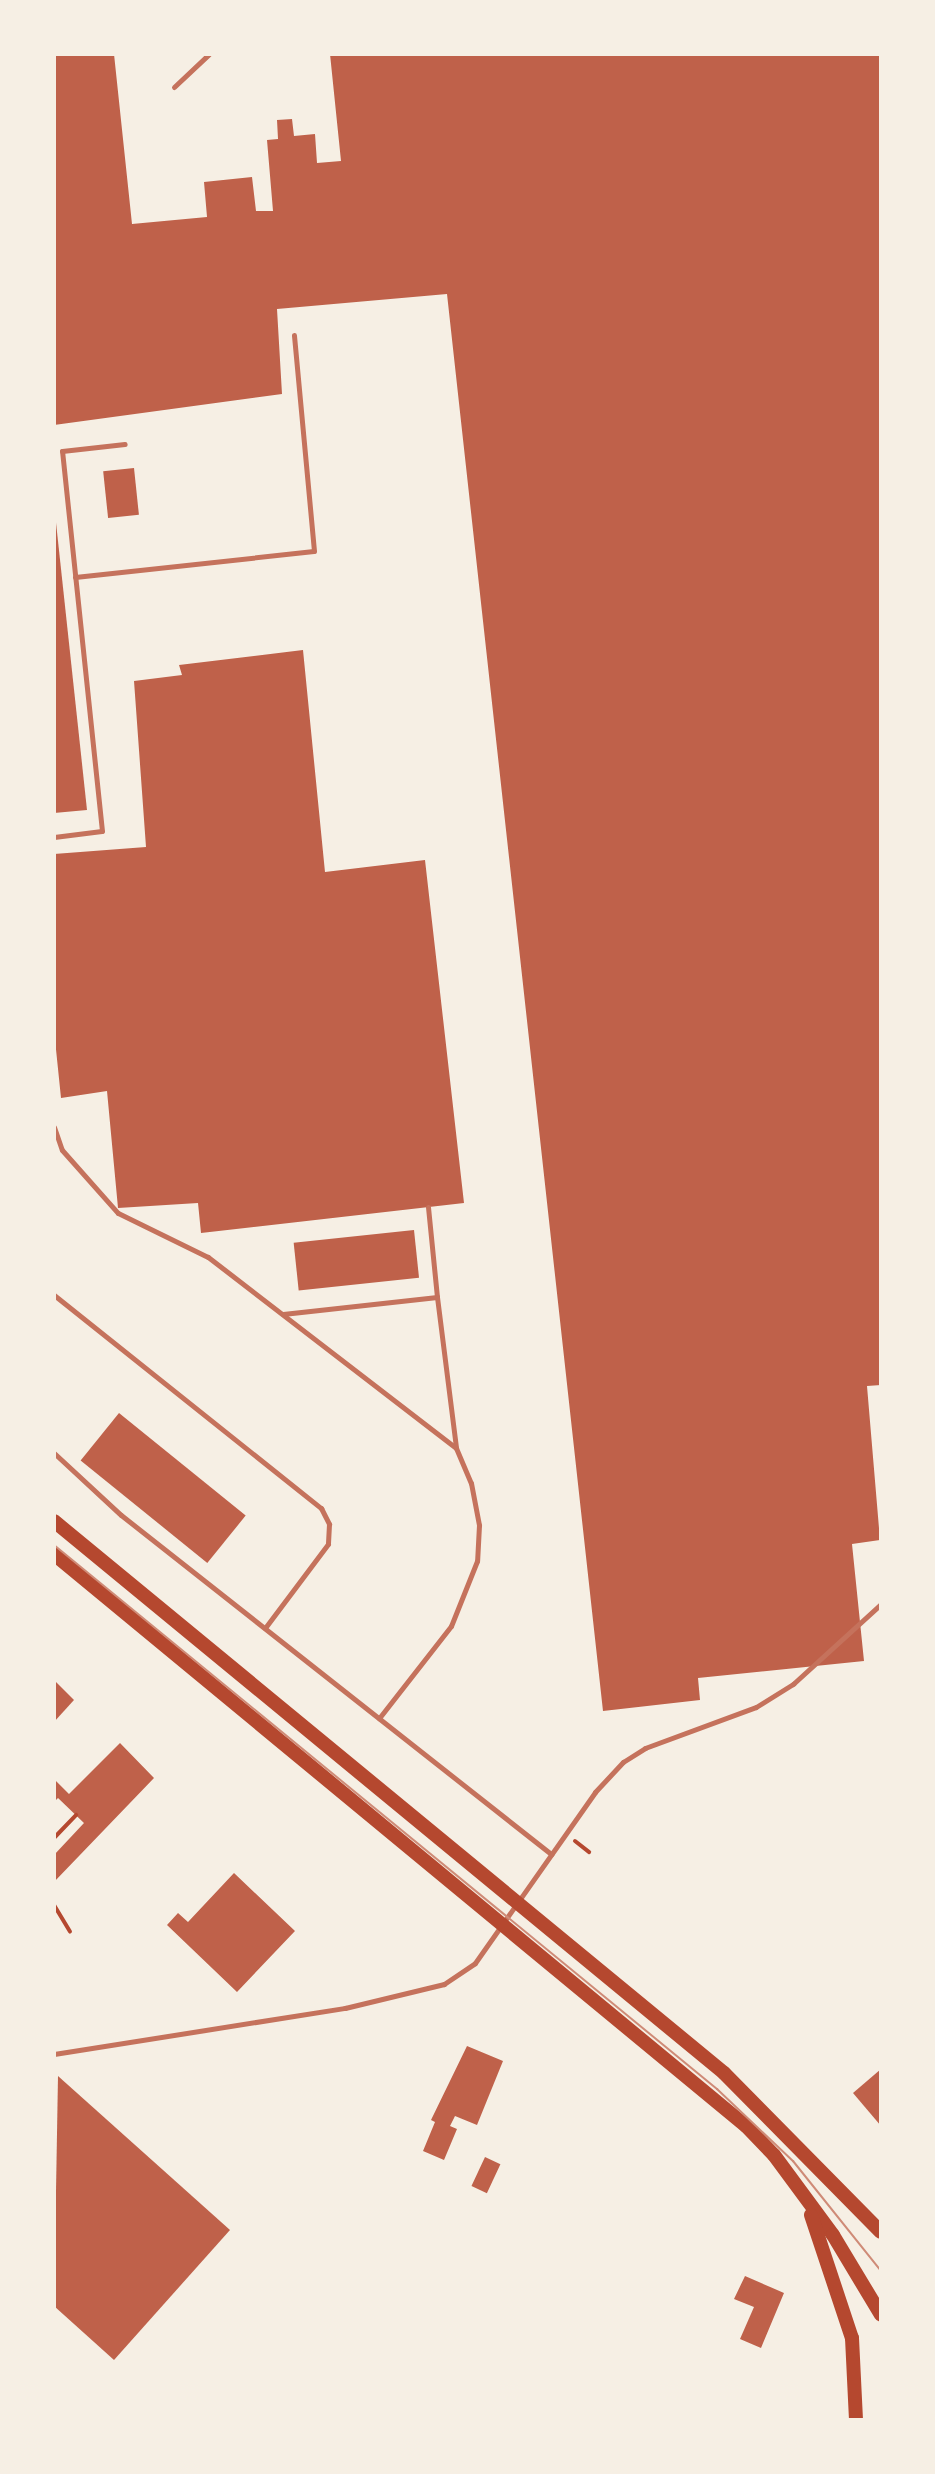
<!DOCTYPE html>
<style>
body{margin:0}
#map{position:relative;width:935px;height:2474px;overflow:hidden;background:#f6efe4;font-family:"Open Sans",sans-serif}
div>[style]{position:absolute}
[style*='--x']{left:calc(var(--x)*1px);top:calc(var(--y)*1px);width:calc(var(--w)*1px);rotate:calc(var(--a)*1deg)}
.building>*{inset:0;background:#bf614a;transform-origin:0 0}
.path>*{height:4px;margin:-2px;padding:0 2px;transform-origin:2px;border-radius:2px;background:#b5482f}
.service>*{height:5px;margin:-2.5px;padding:0 2.5px;transform-origin:2.5px;border-radius:2.5px;background:#c5725c}
.secondary>*{height:14px;margin:-7px;padding:0 7px;transform-origin:7px;border-radius:7px;background:#b5482f}
.tram>*{height:2px;margin:-1px;padding:0 1px;transform-origin:1px;border-radius:1px;background:#cf8b77}
span{translate:-50% -50%;white-space:nowrap;text-align:center;line-height:1.15;-webkit-text-stroke:6px #f6efe4;paint-order:stroke}
.frame{position:absolute;inset:0;border:56px solid #f6efe4;pointer-events:none}
</style>
<div id="map">
<div class="building">
<div style="clip-path:polygon(54px 54px,114px 54px,132px 224px,207px 217px,204px 182px,252px 177px,256px 211px,273px 211px,267px 140px,278px 139px,277px 120px,292px 119px,294px 136px,315px 134px,317px 163px,341px 161px,330px 54px,881px 54px,881px 1385px,867px 1386px,880px 1540px,852px 1544px,864px 1661px,698px 1678px,700px 1700px,603px 1711px,447px 294px,277px 309px,282px 394px,54px 425px)"></div>
<div style="left:134px;top:468px;width:47px;height:31px;rotate:84deg"></div>
<div style="clip-path:polygon(54px 504px,87px 810px,54px 813px)"></div>
<div style="clip-path:polygon(303px 650px,325px 872px,425px 860px,464px 1203px,201px 1233px,198px 1203px,118px 1208px,107px 1091px,61px 1098px,54px 1030px,54px 854px,146px 847px,134px 681px,182px 675px,179px 665px)"></div>
<div style="left:414px;top:1230px;width:48px;height:121px;rotate:84deg"></div>
<div style="left:119px;top:1413px;width:163px;height:61px;rotate:39deg"></div>
<div style="clip-path:polygon(54px 1680px,74px 1700px,54px 1722px)"></div>
<div style="clip-path:polygon(120px 1743px,154px 1778px,54px 1882px,54px 1855px,84px 1823px,58px 1798px,54px 1802px,54px 1779px,69px 1794px)"></div>
<div style="clip-path:polygon(234px 1873px,295px 1931px,237px 1992px,167px 1925px,178px 1913px,188px 1922px)"></div>
<div style="clip-path:polygon(467px 2046px,503px 2061px,477px 2125px,455px 2116px,450px 2126px,457px 2129px,444px 2160px,423px 2151px,435px 2122px,431px 2120px)"></div>
<div style="clip-path:polygon(881px 2069px,881px 2126px,853px 2093px)"></div>
<div style="clip-path:polygon(58px 2076px,230px 2230px,114px 2360px,54px 2306px)"></div>
<div style="left:485px;top:2157px;width:17px;height:32px;rotate:25deg"></div>
<div style="clip-path:polygon(745px 2276px,784px 2293px,761px 2348px,740px 2339px,754px 2307px,734px 2299px)"></div>
</div>
<div class="path">
<div style="--x:54;--y:1838;--w:32;--a:-46"></div>
<div style="--x:575;--y:1841;--w:18;--a:38"></div>
<div style="--x:54;--y:1905;--w:31;--a:59"></div>
</div>
<div class="service">
<div style="--x:174;--y:87;--w:48;--a:-43.3"></div>
<div style="--x:75;--y:577;--w:240;--a:-6.2"></div>
<div style="--x:314;--y:551;--w:217;--a:-95.3"></div>
<div style="--x:54;--y:837;--w:48;--a:-7.1"></div>
<div style="--x:102;--y:831;--w:382;--a:-96"></div>
<div style="--x:62;--y:451;--w:63;--a:-6.3"></div>
<div style="--x:54;--y:1127;--w:24;--a:71"></div>
<div style="--x:62;--y:1150;--w:84;--a:48.4"></div>
<div style="--x:118;--y:1213;--w:100;--a:26.1"></div>
<div style="--x:208;--y:1257;--w:313;--a:37.6"></div>
<div style="--x:456;--y:1448;--w:38;--a:67"></div>
<div style="--x:471;--y:1483;--w:43;--a:79.2"></div>
<div style="--x:479;--y:1525;--w:36;--a:93"></div>
<div style="--x:477;--y:1561;--w:70;--a:111.8"></div>
<div style="--x:451;--y:1626;--w:117;--a:128"></div>
<div style="--x:428;--y:1207;--w:90;--a:84.3"></div>
<div style="--x:54;--y:1295;--w:342;--a:38.6"></div>
<div style="--x:321;--y:1508;--w:18;--a:63"></div>
<div style="--x:329;--y:1524;--w:20;--a:93"></div>
<div style="--x:328;--y:1544;--w:105;--a:126.9"></div>
<div style="--x:283;--y:1314;--w:155;--a:-6.3"></div>
<div style="--x:437;--y:1297;--w:151;--a:82.8"></div>
<div style="--x:54;--y:1453;--w:91;--a:42.8"></div>
<div style="--x:121;--y:1515;--w:548;--a:38.25"></div>
<div style="--x:54;--y:2054;--w:295;--a:-9"></div>
<div style="--x:345;--y:2008;--w:102;--a:-13.6"></div>
<div style="--x:444;--y:1984;--w:37;--a:-34"></div>
<div style="--x:475;--y:1963;--w:209;--a:-54.9"></div>
<div style="--x:595;--y:1792;--w:41;--a:-47"></div>
<div style="--x:623;--y:1762;--w:26;--a:-32"></div>
<div style="--x:645;--y:1748;--w:118;--a:-20.3"></div>
<div style="--x:756;--y:1707;--w:44;--a:-31.9"></div>
<div style="--x:793;--y:1684;--w:119;--a:-42.3"></div>
</div>
<div class="secondary">
<div style="--x:54;--y:1521;--w:868;--a:39.48"></div>
<div style="--x:724;--y:2073;--w:223;--a:45.4"></div>
<div style="--x:54;--y:1554;--w:898;--a:39.58"></div>
<div style="--x:746;--y:2126;--w:40;--a:46"></div>
<div style="--x:774;--y:2155;--w:99;--a:53.6"></div>
<div style="--x:833;--y:2235;--w:93;--a:59"></div>
<div style="--x:811;--y:2215;--w:130;--a:71.6"></div>
<div style="--x:852;--y:2338;--w:82;--a:87.2"></div>
</div>
<div class="tram">
<div style="--x:54;--y:1545;--w:858;--a:39.37"></div>
<div style="--x:717;--y:2089;--w:105;--a:43.5"></div>
<div style="--x:793;--y:2161;--w:141;--a:51.3"></div>
</div>
<div class="frame"></div>
</div>
